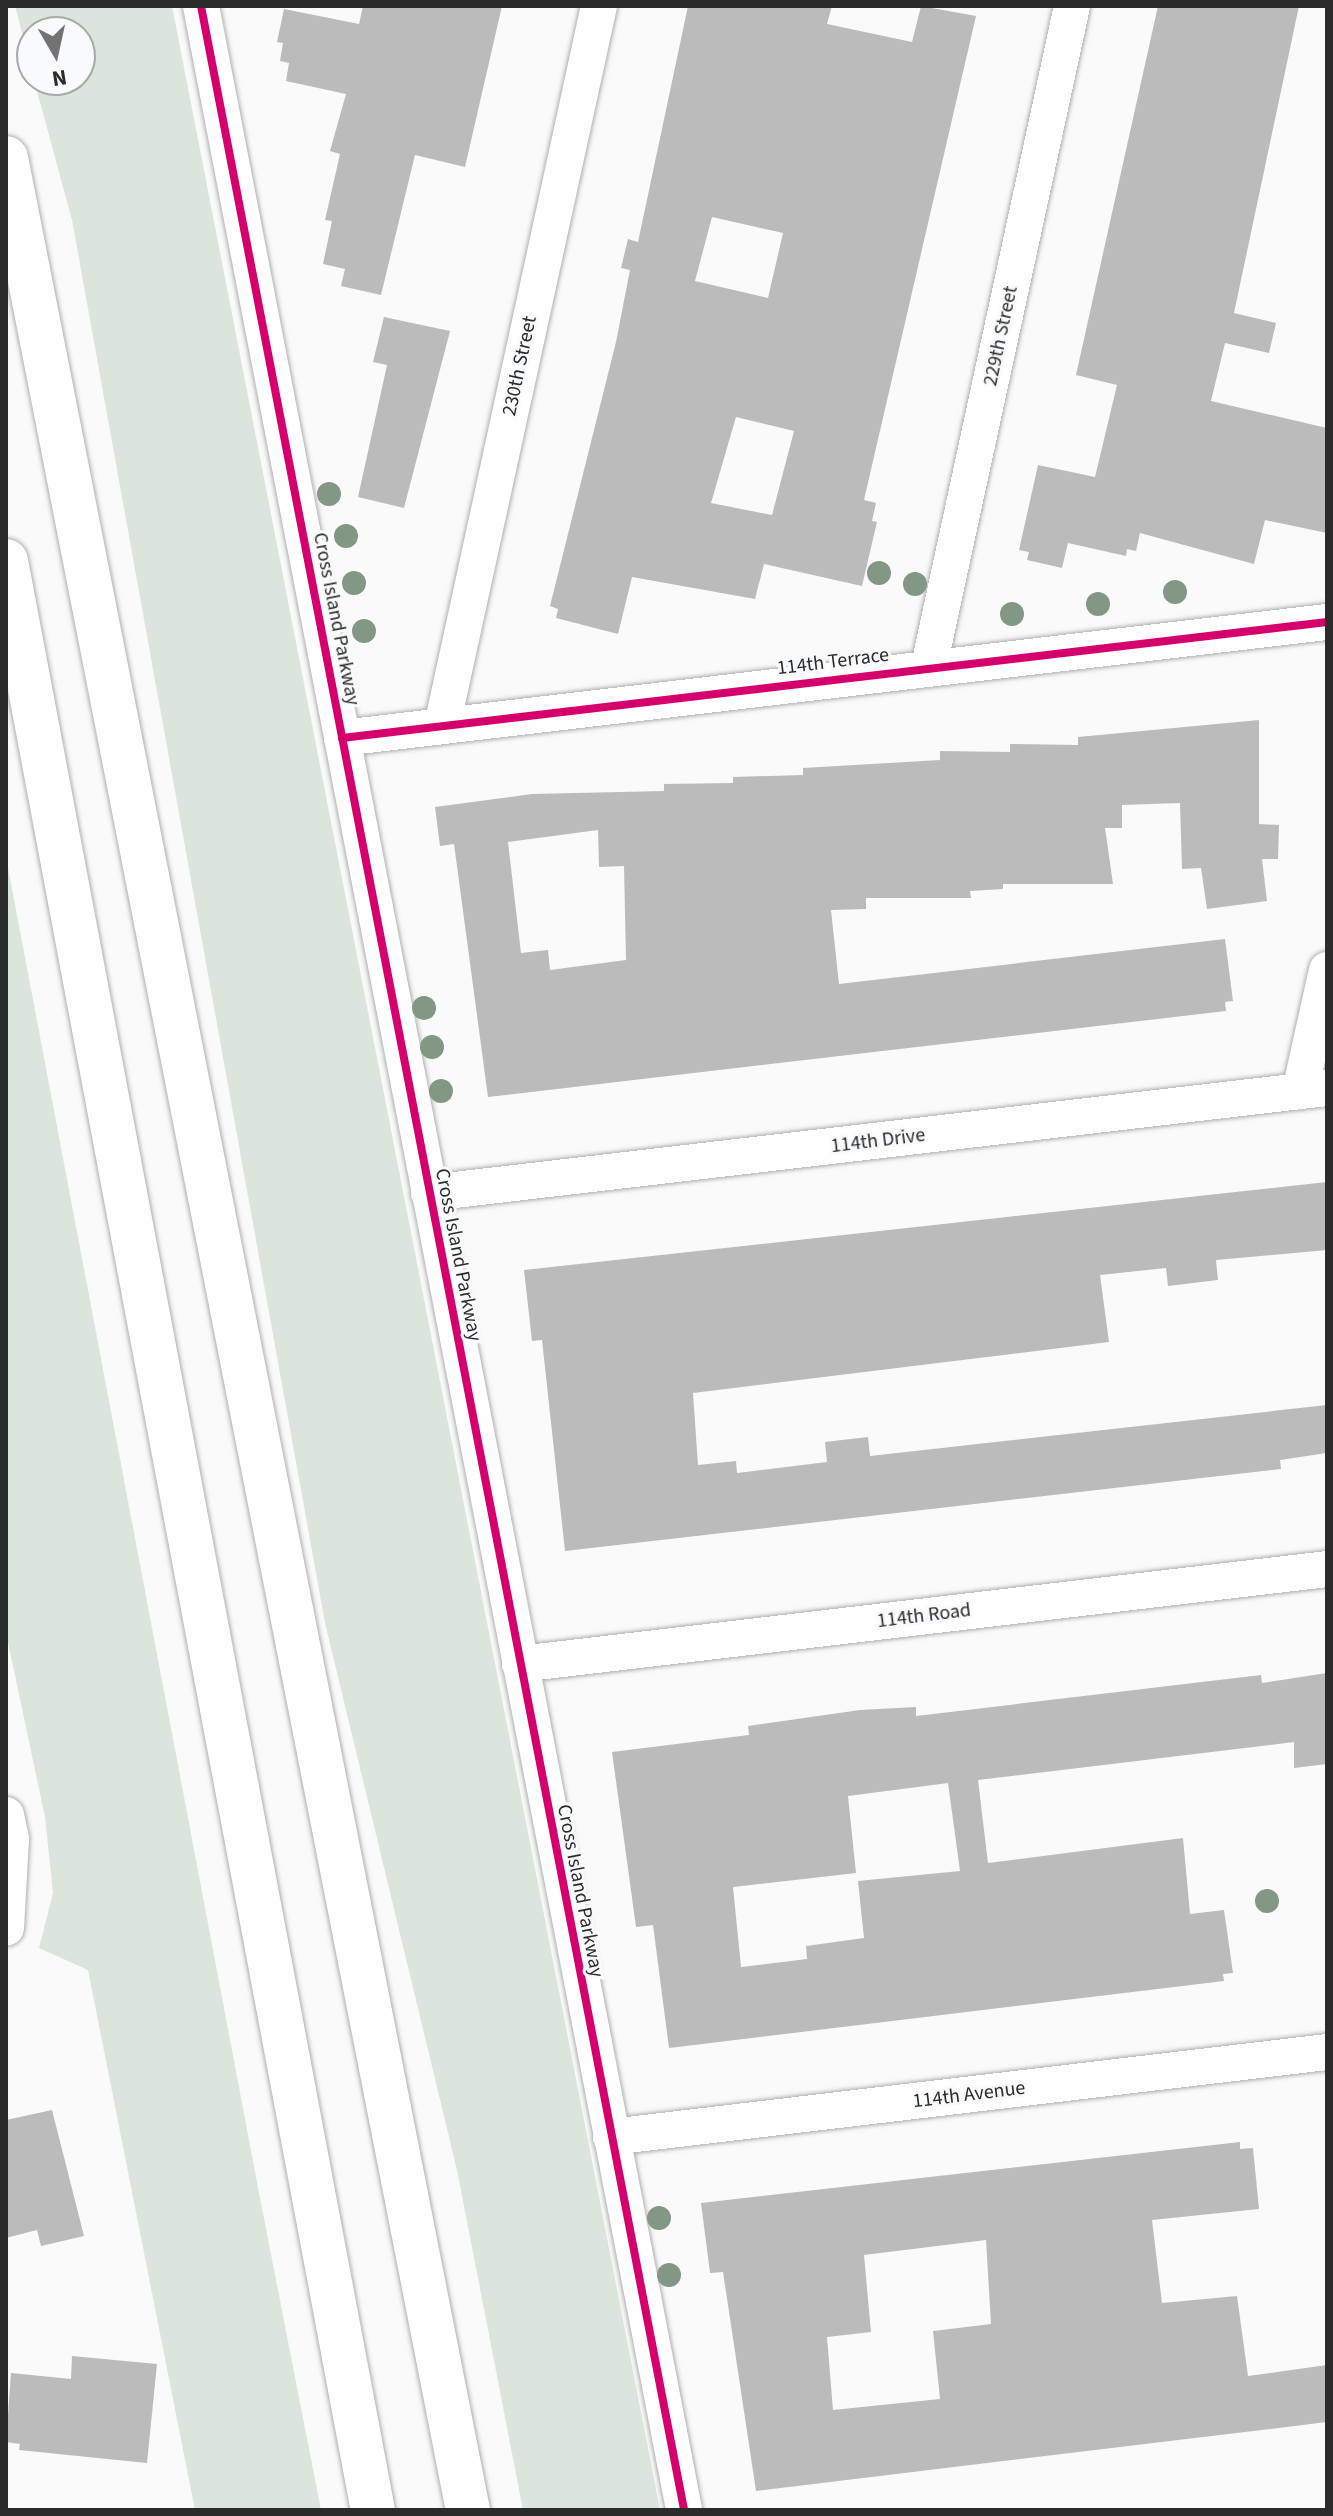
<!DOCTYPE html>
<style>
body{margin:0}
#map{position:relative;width:1333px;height:2516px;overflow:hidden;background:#fafafa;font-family:"Source Sans 3",sans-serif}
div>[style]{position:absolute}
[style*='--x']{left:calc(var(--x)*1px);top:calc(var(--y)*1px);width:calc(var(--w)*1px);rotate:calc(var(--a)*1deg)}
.green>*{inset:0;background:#dbe5dc}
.building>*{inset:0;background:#bbb}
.roads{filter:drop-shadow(0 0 2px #b0b0b0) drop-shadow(0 0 2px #b0b0b0)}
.minor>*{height:36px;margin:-18px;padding:0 18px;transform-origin:18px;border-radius:18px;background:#fefefe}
.motorway>*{height:44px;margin:-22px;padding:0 22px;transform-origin:22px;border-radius:22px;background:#fefefe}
.cycleway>*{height:8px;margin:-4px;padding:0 4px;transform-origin:4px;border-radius:4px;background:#d6006c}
.trees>*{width:24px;height:24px;margin:-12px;border-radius:50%;background:#829784}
span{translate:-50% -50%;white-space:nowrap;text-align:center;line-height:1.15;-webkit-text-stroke:6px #f9fafb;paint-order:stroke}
.street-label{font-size:20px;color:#2b2b2b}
.frame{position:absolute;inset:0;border:8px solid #2b2b2b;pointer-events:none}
.north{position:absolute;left:16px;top:16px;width:80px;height:80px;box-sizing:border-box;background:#f9fafb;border:2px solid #a7a7a8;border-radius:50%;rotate:171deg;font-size:22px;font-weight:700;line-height:32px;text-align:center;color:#2b2b2b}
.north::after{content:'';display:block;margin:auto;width:28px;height:36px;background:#737373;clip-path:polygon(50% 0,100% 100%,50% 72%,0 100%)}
</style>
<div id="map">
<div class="green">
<div style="clip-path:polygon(15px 6px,172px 6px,660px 2510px,523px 2510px,457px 2170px,325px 1623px,72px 220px,34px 80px,80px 80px,80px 32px,32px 32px,32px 71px)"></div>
<div style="clip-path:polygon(6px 857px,260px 2198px,321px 2510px,195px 2510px,88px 1970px,39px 1948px,53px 1893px,45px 1817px,6px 1633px)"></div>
</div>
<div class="building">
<div style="clip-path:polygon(363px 6px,502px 6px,465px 167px,415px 155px,381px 295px,341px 286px,345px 269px,323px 264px,332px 221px,325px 220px,340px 154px,330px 151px,346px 94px,286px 81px,289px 63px,280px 61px,283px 43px,277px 42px,284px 9px,359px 24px)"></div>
<div style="clip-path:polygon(evenodd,688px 6px,832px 6px,827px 24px,912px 42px,921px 6px,976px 16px,864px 500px,876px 503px,872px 521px,877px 522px,862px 586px,764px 564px,755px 599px,632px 577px,618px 634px,556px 618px,558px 609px,550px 606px,616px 342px,630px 270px,621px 268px,628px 239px,638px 242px,688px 6px,712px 217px,783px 233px,768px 298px,695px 281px,712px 217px,688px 6px,736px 417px,794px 431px,772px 515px,711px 503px,736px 417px)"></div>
<div style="clip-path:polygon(1158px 6px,1299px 6px,1234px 313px,1276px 323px,1269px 353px,1225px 343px,1211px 401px,1327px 428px,1327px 533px,1265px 520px,1254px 564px,1140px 533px,1136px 551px,1127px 549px,1126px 556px,1068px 543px,1062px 568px,1027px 560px,1029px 552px,1019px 550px,1038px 465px,1095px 477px,1117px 385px,1076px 375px)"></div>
<div style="clip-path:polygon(384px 317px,450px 331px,404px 508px,358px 497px,387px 365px,373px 362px)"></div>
<div style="clip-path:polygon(evenodd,1259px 720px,1259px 824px,1279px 825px,1278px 859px,1262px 859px,1267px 901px,1207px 909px,1201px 868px,1182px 869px,1180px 803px,1122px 805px,1122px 828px,1105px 828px,1113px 884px,1003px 884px,1003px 889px,970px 891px,971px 898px,866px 898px,866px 909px,831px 910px,839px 984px,1225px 939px,1233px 1001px,1225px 1002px,1226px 1011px,488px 1097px,454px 844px,440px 846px,435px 807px,532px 794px,664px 791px,664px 784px,733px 783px,733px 777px,803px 775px,803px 768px,940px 760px,940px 751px,1010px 752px,1010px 744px,1078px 745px,1078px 737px,1259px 720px,598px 830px,599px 867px,624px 866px,626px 960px,550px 970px,548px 950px,521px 953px,508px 842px,598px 830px)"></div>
<div style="clip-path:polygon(1327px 1182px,1327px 1250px,1216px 1260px,1218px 1280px,1168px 1286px,1166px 1268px,1100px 1275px,1109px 1342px,693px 1393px,698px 1465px,736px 1461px,737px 1473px,827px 1462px,825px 1442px,868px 1437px,870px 1456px,1327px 1405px,1327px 1453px,1280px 1460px,1281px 1469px,565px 1551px,542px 1340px,532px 1341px,524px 1270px)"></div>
<div style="clip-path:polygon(evenodd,1327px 1673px,1327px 1764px,1294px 1768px,1294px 1742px,978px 1780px,988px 1863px,1183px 1838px,1190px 1914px,1224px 1910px,1233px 1973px,1223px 1974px,1224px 1981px,669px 2048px,653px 1925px,636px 1927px,612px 1752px,749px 1735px,748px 1726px,860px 1710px,916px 1707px,916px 1716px,1261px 1675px,1262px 1683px,1327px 1673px,948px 1783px,960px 1871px,858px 1881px,864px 1938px,806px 1946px,807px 1959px,741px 1967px,733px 1887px,856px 1873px,848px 1796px,948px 1783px)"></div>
<div style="clip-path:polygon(52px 2110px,84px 2236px,41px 2246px,37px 2230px,6px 2238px,6px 2120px)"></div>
<div style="clip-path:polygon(evenodd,1240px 2142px,1240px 2149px,1253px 2148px,1259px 2209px,1152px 2220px,1162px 2303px,1237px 2296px,1248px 2376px,1327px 2365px,1327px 2422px,756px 2491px,723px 2272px,710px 2273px,701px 2203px,1240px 2142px,986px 2240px,991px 2324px,933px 2331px,940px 2399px,833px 2410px,827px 2337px,871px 2332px,864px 2255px,986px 2240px)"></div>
<div style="clip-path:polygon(72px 2356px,157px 2364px,147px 2463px,19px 2450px,20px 2444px,6px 2442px,11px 2373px,71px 2379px)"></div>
</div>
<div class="roads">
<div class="minor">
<div style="--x:201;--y:6;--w:2550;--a:79.08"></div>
<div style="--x:929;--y:666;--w:675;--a:-77.77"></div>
<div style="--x:442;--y:726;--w:737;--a:-77.7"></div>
<div style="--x:342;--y:738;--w:992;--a:-6.72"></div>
<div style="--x:1300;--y:1091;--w:124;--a:-77.4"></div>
<div style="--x:429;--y:1193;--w:904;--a:-6.67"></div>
<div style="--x:520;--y:1664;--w:813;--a:-6.71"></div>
<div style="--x:6;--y:1815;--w:25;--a:78"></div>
<div style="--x:11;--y:1839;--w:89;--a:93.2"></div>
<div style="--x:611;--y:2137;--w:721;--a:-6.77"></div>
</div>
<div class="motorway">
<div style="--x:6;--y:158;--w:2397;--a:78.89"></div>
<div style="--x:6;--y:561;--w:1983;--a:79.34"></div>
</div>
</div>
<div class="cycleway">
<div style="--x:201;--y:6;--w:2550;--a:79.08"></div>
<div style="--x:342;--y:738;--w:992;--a:-6.72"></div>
</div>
<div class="trees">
<div style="left:329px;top:494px"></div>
<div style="left:346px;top:536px"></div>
<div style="left:879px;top:573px"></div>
<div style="left:354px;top:583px"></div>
<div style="left:915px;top:584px"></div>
<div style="left:1175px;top:592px"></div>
<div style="left:1098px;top:604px"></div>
<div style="left:1012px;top:614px"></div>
<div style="left:364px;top:631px"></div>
<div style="left:424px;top:1008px"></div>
<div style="left:432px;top:1047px"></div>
<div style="left:441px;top:1091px"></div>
<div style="left:1267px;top:1901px"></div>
<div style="left:659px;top:2218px"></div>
<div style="left:669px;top:2275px"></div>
</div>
<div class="street-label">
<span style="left:1001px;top:336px;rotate:-78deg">229th Street</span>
<span style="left:520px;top:366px;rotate:-78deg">230th Street</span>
<span style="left:336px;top:619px;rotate:79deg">Cross Island Parkway</span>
<span style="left:833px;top:662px;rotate:-7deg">114th Terrace</span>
<span style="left:878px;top:1141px;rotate:-7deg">114th Drive</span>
<span style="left:458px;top:1255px;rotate:79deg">Cross Island Parkway</span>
<span style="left:924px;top:1616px;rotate:-7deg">114th Road</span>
<span style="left:580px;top:1891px;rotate:79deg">Cross Island Parkway</span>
<span style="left:969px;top:2095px;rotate:-7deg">114th Avenue</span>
</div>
<div class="frame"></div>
<div class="north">N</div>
</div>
